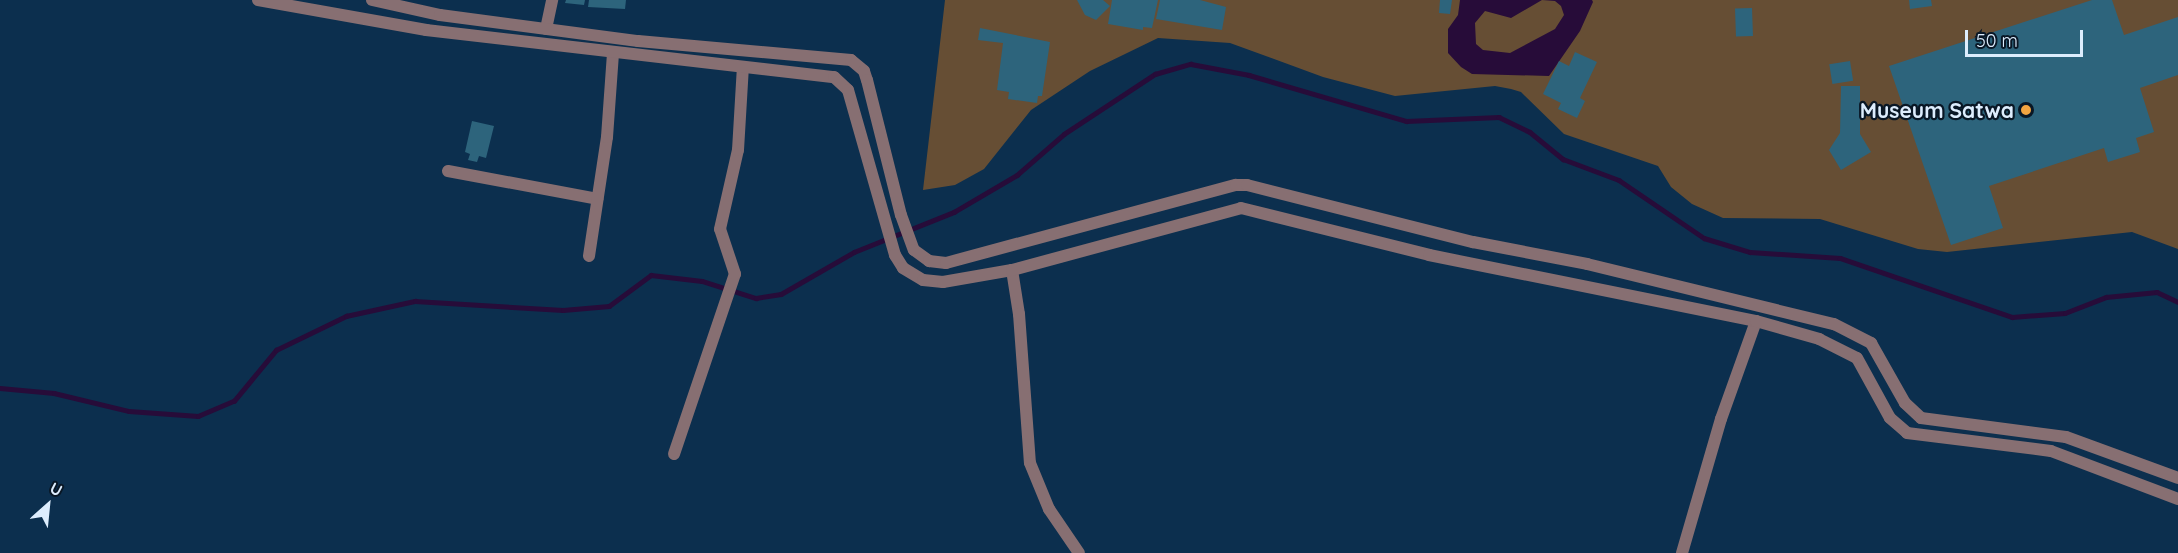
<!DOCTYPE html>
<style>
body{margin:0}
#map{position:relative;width:2178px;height:553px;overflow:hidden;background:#0c2f4e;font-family:Quicksand,sans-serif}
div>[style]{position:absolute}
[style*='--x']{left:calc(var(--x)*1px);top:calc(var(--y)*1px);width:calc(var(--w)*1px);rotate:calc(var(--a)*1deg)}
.green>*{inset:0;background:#664e34}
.water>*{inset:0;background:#270c39}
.stream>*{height:4.5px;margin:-2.25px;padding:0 2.25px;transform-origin:2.25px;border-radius:2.25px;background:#270c39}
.building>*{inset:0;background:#2d647c;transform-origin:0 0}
.minor>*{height:12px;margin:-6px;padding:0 6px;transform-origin:6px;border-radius:6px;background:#876f72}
.tertiary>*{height:12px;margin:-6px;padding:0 6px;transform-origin:6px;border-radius:6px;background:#876f72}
.dots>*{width:16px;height:16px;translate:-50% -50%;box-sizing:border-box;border:3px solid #091725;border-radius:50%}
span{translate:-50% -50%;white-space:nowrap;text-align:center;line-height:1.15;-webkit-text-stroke:4.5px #091725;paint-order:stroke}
.poi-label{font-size:21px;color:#ddedfd;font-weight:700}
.right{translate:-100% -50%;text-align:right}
.north{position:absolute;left:18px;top:475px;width:60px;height:60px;-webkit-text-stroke:4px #091725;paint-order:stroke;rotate:27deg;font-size:16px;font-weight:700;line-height:24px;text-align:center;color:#ddedfd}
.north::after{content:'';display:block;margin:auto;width:21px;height:27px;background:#ddedfd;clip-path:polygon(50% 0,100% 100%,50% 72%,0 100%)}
.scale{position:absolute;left:1965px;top:30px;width:118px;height:27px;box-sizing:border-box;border:3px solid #ddedfd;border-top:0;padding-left:8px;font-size:18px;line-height:21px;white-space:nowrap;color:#ddedfd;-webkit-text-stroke:4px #091725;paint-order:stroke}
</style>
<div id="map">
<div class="green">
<div style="clip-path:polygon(945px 0,2178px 0,2178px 249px,2132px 232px,1947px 252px,1918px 249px,1820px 219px,1723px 218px,1692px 204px,1671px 187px,1658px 166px,1564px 134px,1521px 92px,1511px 89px,1495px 86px,1395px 96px,1323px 77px,1230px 43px,1158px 38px,1090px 71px,1031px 110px,984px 169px,955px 185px,923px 190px)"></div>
</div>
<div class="water">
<div style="clip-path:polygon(evenodd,1460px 0,1592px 0,1593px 2px,1580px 31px,1549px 76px,1472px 74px,1461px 67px,1448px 53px,1448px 29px,1458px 15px,1460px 0,1542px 0,1555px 1px,1561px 6px,1564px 15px,1555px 29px,1510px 53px,1483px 50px,1476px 44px,1475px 23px,1485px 11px,1511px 18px,1542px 0)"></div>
</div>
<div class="stream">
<div style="--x:0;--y:388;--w:54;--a:5.3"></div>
<div style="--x:54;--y:393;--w:77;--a:13.5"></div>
<div style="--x:129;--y:411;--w:69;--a:4.1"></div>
<div style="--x:198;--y:416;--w:39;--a:-23"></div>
<div style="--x:234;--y:401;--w:66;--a:-50.5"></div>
<div style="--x:276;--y:350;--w:78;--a:-25.9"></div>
<div style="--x:346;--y:316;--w:71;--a:-12.3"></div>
<div style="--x:415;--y:301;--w:148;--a:3.5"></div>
<div style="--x:563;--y:310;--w:46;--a:-5"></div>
<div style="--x:609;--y:306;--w:52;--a:-36.4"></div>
<div style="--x:651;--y:275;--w:51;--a:6.7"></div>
<div style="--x:702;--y:281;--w:57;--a:17.5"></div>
<div style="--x:756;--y:298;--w:25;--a:-9"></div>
<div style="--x:781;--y:294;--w:84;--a:-29.9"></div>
<div style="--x:854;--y:252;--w:108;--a:-21.8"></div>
<div style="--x:954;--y:212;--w:73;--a:-30.4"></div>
<div style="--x:1017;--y:175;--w:62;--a:-41.1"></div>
<div style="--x:1064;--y:134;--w:109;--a:-33.4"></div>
<div style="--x:1155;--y:74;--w:37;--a:-16"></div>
<div style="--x:1191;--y:64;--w:59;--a:10.7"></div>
<div style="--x:1249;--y:75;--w:164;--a:16.3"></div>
<div style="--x:1406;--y:121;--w:93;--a:-2.5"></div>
<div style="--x:1499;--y:117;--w:34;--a:26"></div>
<div style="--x:1530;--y:132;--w:43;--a:39.3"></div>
<div style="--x:1563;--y:159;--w:60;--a:20.6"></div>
<div style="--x:1619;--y:180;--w:103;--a:34.3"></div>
<div style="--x:1704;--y:238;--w:48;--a:16.9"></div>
<div style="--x:1750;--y:252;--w:90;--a:3.8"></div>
<div style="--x:1840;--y:258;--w:182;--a:18.9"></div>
<div style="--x:2012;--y:317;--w:53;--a:-4.3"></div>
<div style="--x:2065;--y:313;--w:44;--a:-21.3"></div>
<div style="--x:2106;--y:297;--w:51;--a:-5.6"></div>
<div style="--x:2157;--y:292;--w:23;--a:25"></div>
</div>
<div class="building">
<div style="clip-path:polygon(566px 0,585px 0,584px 5px,565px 3px)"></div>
<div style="clip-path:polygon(589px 0,626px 0,625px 9px,588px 7px)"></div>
<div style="clip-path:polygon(1077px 0,1103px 0,1110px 6px,1096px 20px,1085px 15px)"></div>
<div style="clip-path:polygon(1112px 0,1158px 0,1152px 28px,1143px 27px,1143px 30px,1108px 24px)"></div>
<div style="clip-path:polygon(1160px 0,1200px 0,1226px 7px,1222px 30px,1156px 19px)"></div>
<div style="clip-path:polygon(1440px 0,1452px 0,1450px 14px,1439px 13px)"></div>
<div style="clip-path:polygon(1909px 0,1931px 0,1932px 6px,1910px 9px)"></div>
<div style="clip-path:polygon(2092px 0,2112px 0,2124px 35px,2178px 17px,2178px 75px,2140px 88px,2154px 132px,2136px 138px,2140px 152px,2108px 162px,2104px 148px,1989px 186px,2003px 228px,1951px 245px,1889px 66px)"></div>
<div style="left:1752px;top:8px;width:28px;height:17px;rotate:88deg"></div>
<div style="clip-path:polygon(980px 28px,1050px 42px,1042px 96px,1038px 96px,1037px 103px,1008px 99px,1009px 92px,997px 90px,1003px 43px,978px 40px)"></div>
<div style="clip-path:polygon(1575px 52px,1597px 62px,1580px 98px,1585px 101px,1577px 118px,1558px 109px,1561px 103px,1543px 94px,1559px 61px,1569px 66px)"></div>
<div style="left:1850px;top:61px;width:20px;height:21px;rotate:81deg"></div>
<div style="clip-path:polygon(1841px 86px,1860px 86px,1860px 134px,1871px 152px,1841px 170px,1829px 150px,1840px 133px)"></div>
<div style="clip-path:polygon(472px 121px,494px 126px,486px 158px,479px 156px,477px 162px,468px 160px,470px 154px,465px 152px)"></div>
</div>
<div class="minor">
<div style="--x:546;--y:29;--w:30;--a:-78"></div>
<div style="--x:448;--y:171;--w:152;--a:10.6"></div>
<div style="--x:589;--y:256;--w:120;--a:-81.4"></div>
<div style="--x:607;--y:137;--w:83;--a:-85.9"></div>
<div style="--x:1012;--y:270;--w:45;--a:81"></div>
<div style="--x:1019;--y:314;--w:149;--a:85.8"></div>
<div style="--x:1030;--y:463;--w:50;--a:67.6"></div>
<div style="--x:1049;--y:509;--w:53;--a:55.7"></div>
<div style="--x:674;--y:454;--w:190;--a:-71.3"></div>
<div style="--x:735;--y:274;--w:47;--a:-108.4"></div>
<div style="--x:720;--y:229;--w:81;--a:-77.2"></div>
<div style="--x:738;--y:150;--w:83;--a:-86.6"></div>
<div style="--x:1682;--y:553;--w:140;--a:-73.8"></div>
<div style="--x:1721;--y:419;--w:104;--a:-70.3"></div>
</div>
<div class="tertiary">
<div style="--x:258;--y:0;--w:171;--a:10.1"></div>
<div style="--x:426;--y:30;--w:411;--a:6.6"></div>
<div style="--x:834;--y:77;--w:19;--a:43"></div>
<div style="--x:848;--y:90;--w:172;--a:74.1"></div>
<div style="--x:895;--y:255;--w:15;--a:58"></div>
<div style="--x:903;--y:268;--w:23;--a:31"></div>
<div style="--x:923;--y:280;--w:20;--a:6"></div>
<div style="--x:943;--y:282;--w:70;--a:-9.9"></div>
<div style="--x:1012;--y:270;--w:237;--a:-15.1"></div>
<div style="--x:1241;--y:208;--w:194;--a:14"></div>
<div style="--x:1429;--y:255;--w:334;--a:11.4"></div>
<div style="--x:1756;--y:321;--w:66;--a:15.9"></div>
<div style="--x:1819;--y:339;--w:42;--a:26.6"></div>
<div style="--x:1857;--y:358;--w:68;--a:61.2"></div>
<div style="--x:1890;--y:418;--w:23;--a:41"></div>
<div style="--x:1907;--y:433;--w:145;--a:7.1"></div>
<div style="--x:2051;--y:451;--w:136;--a:20.7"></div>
<div style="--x:372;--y:0;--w:70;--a:12.4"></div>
<div style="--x:440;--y:15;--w:200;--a:7.5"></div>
<div style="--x:638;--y:41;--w:214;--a:5.1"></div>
<div style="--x:851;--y:60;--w:17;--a:40"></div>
<div style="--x:864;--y:71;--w:9;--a:72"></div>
<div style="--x:867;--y:80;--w:139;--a:75.9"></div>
<div style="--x:901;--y:215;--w:37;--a:70"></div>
<div style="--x:914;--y:250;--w:19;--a:36"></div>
<div style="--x:929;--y:261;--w:17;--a:7"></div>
<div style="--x:946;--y:263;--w:300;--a:-15.1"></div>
<div style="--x:1236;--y:185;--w:11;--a:0"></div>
<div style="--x:1247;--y:185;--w:233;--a:14.2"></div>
<div style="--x:1473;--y:242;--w:116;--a:10.9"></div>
<div style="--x:1587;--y:264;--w:254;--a:13.7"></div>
<div style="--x:1834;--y:324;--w:42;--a:27.2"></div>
<div style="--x:1871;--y:343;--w:69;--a:60.5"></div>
<div style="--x:1905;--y:403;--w:22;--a:43"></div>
<div style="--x:1921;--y:418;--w:146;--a:7.5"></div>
<div style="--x:2066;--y:437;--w:119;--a:20.1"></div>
</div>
<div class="dots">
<div style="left:2026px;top:110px;background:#f2a541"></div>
</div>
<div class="poi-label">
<span class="right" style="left:2014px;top:110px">Museum Satwa</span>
</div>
<div class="north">U</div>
<div class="scale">50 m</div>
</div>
